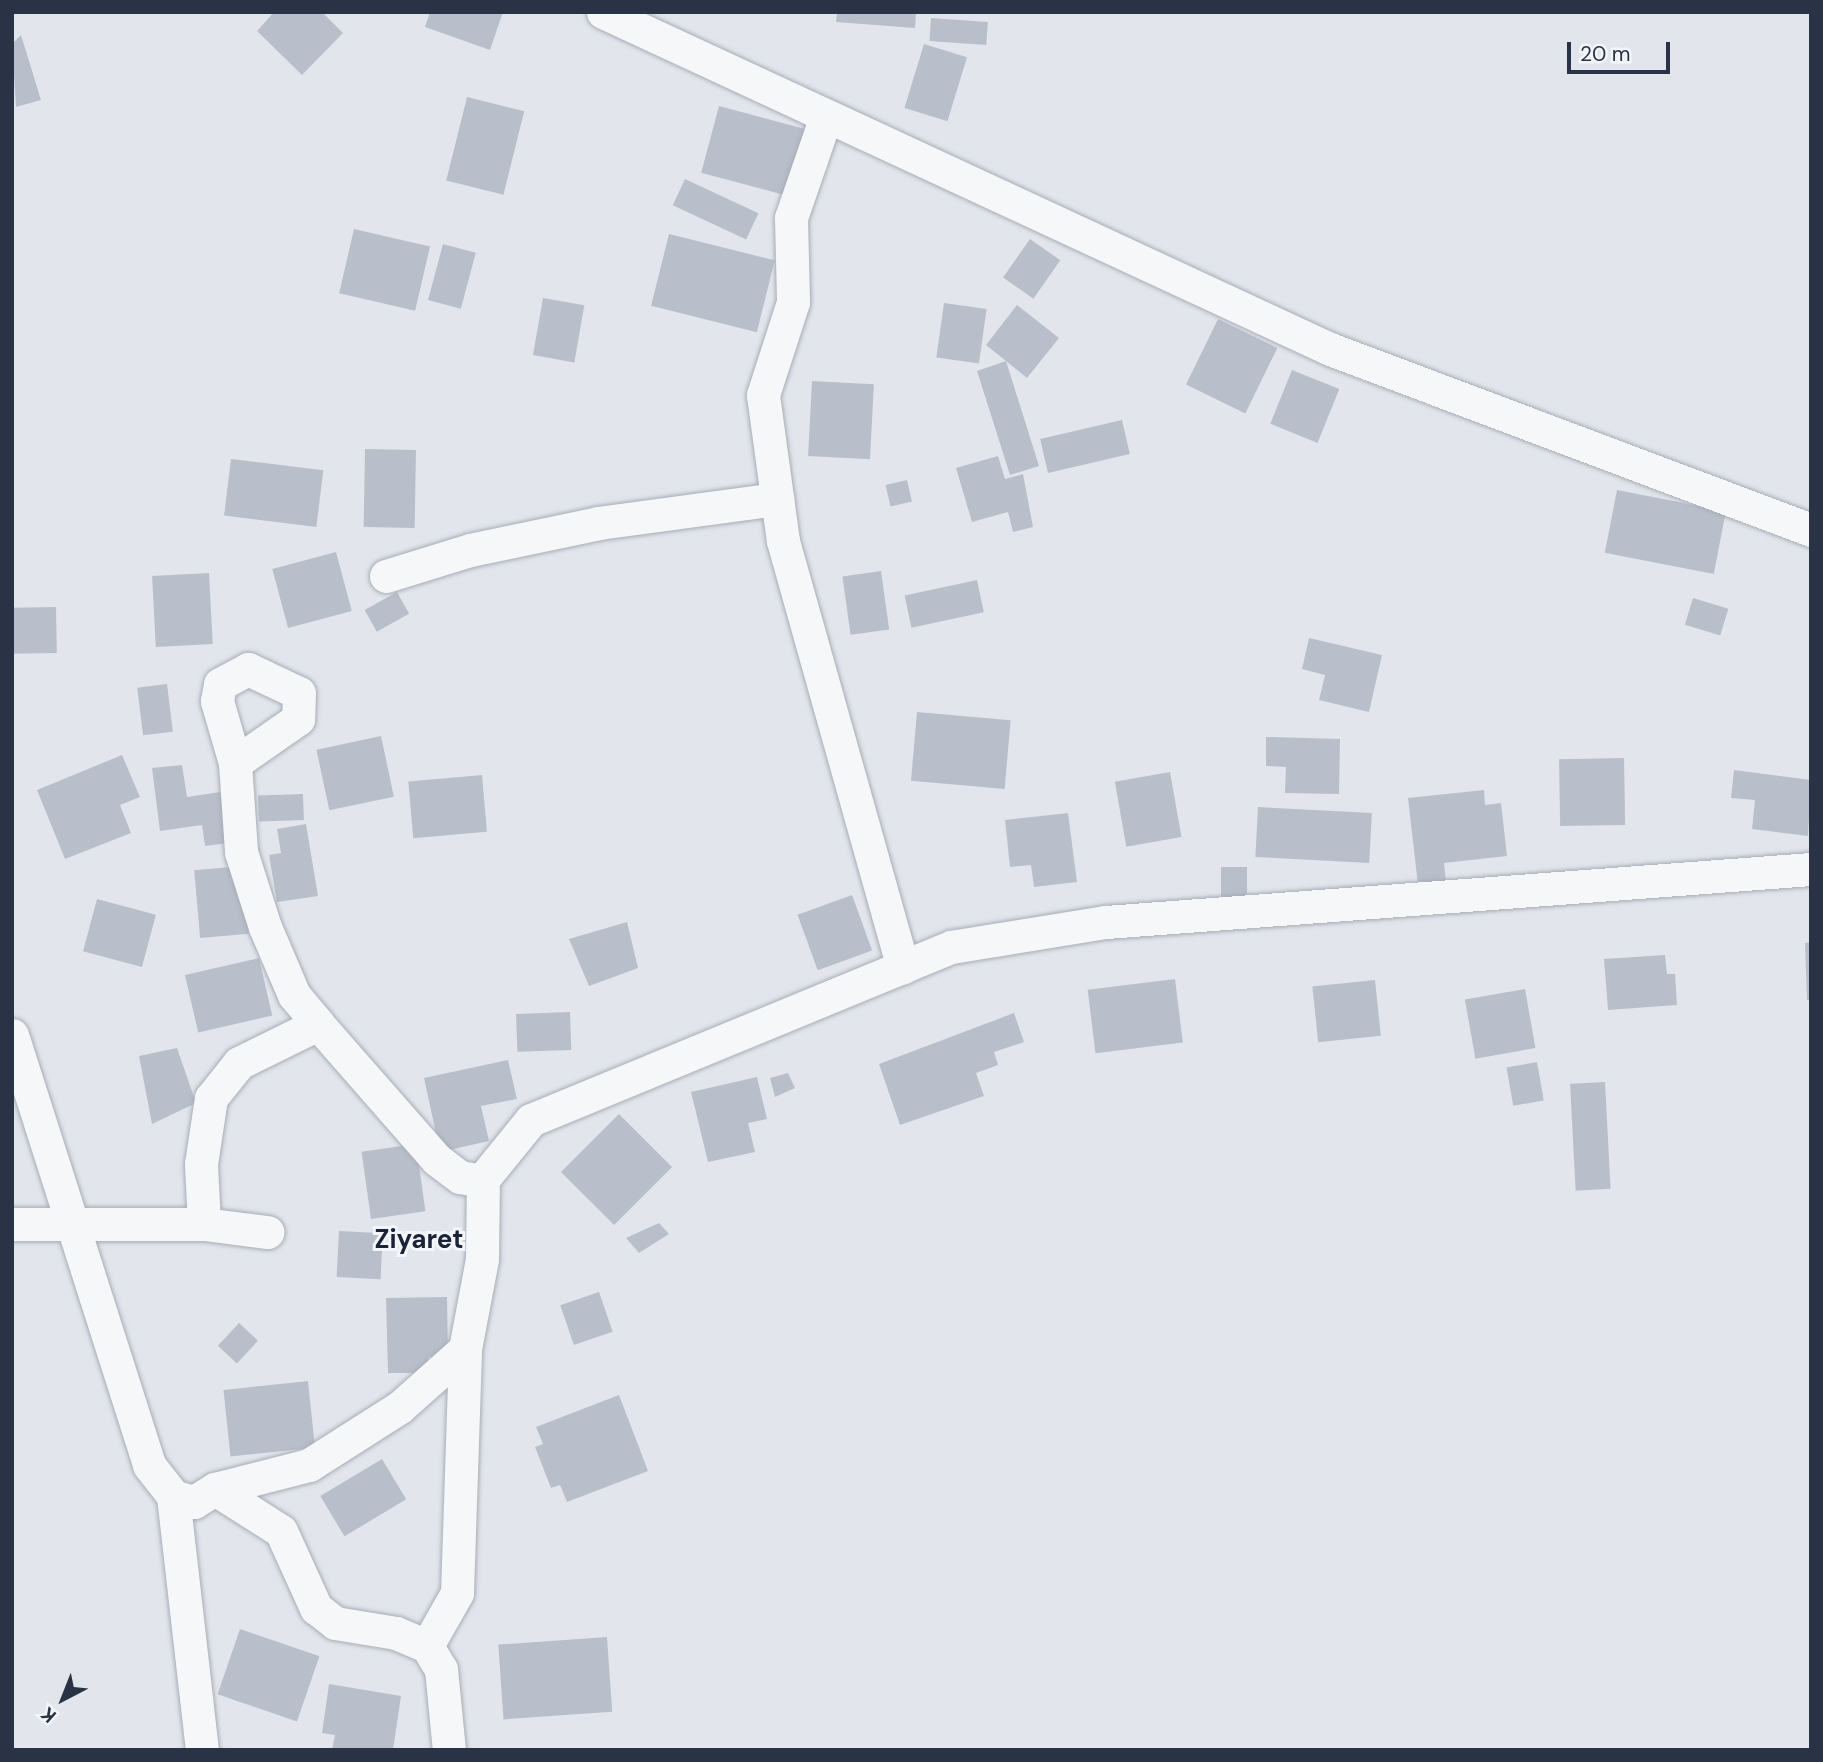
<!DOCTYPE html>
<style>
body{margin:0}
#map{position:relative;width:1823px;height:1762px;overflow:hidden;background:#e2e6ec;font-family:"DM Sans",sans-serif}
div>[style]{position:absolute}
[style*='--x']{left:calc(var(--x)*1px);top:calc(var(--y)*1px);width:calc(var(--w)*1px);rotate:calc(var(--a)*1deg)}
.building>*{inset:0;background:#b9bfca;transform-origin:0 0}
.roads{filter:drop-shadow(0 0 2px #a7adb7) drop-shadow(0 0 2px #a7adb7)}
.street>*{height:33px;margin:-16.5px;padding:0 16.5px;transform-origin:16.5px;border-radius:16.5px;background:#f6f7f9}
span{translate:-50% -50%;white-space:nowrap;text-align:center;line-height:1.15;-webkit-text-stroke:6px #f2f5f9;paint-order:stroke}
.neighbourhood-label{font-size:26px;color:#1b2436;font-weight:700}
.frame{position:absolute;inset:0;border:14px solid #293345;pointer-events:none}
.north{position:absolute;left:28px;top:1664px;width:70px;height:70px;-webkit-text-stroke:5px #f2f5f9;paint-order:stroke;rotate:222deg;font-size:19px;font-weight:700;line-height:28px;text-align:center;color:#293345}
.north::after{content:'';display:block;margin:auto;width:24px;height:32px;background:#293345;clip-path:polygon(50% 0,100% 100%,50% 72%,0 100%)}
.scale{position:absolute;left:1567px;top:42px;width:103px;height:32px;box-sizing:border-box;border:4px solid #293345;border-top:0;padding-left:9px;font-size:21px;line-height:24px;white-space:nowrap;color:#293345;-webkit-text-stroke:5px #f2f5f9;paint-order:stroke}
</style>
<div id="map">
<div class="building">
<div style="clip-path:polygon(274px 12px,322px 12px,343px 33px,302px 75px,257px 31px)"></div>
<div style="clip-path:polygon(430px 12px,503px 12px,490px 50px,425px 27px)"></div>
<div style="clip-path:polygon(837px 12px,916px 12px,915px 28px,836px 22px)"></div>
<div style="left:931px;top:18px;width:57px;height:23px;rotate:4deg"></div>
<div style="clip-path:polygon(21px 35px,41px 100px,16px 107px,12px 44px)"></div>
<div style="left:924px;top:44px;width:45px;height:67px;rotate:17deg"></div>
<div style="left:467px;top:97px;width:59px;height:86px;rotate:14deg"></div>
<div style="left:719px;top:106px;width:93px;height:69px;rotate:15deg"></div>
<div style="left:685px;top:179px;width:81px;height:29px;rotate:25deg"></div>
<div style="left:354px;top:229px;width:78px;height:66px;rotate:13deg"></div>
<div style="left:669px;top:234px;width:109px;height:74px;rotate:14deg"></div>
<div style="left:1030px;top:239px;width:37px;height:47px;rotate:35deg"></div>
<div style="left:443px;top:244px;width:34px;height:58px;rotate:15deg"></div>
<div style="left:543px;top:298px;width:42px;height:58px;rotate:10deg"></div>
<div style="left:944px;top:303px;width:43px;height:55px;rotate:8deg"></div>
<div style="clip-path:polygon(1017px 305px,1059px 338px,1027px 378px,1006px 361px,1039px 466px,1010px 475px,977px 371px,1006px 361px,986px 345px)"></div>
<div style="left:1218px;top:319px;width:66px;height:73px;rotate:26deg"></div>
<div style="left:1292px;top:370px;width:51px;height:58px;rotate:22deg"></div>
<div style="left:812px;top:381px;width:62px;height:75px;rotate:3deg"></div>
<div style="left:1122px;top:420px;width:35px;height:84px;rotate:77deg"></div>
<div style="left:365px;top:449px;width:51px;height:78px;rotate:1deg"></div>
<div style="clip-path:polygon(998px 456px,1005px 479px,1023px 474px,1033px 527px,1013px 532px,1008px 512px,972px 522px,956px 468px)"></div>
<div style="left:231px;top:459px;width:93px;height:57px;rotate:7deg"></div>
<div style="left:907px;top:480px;width:22px;height:22px;rotate:77deg"></div>
<div style="left:1617px;top:490px;width:111px;height:64px;rotate:11deg"></div>
<div style="left:336px;top:552px;width:61px;height:66px;rotate:75deg"></div>
<div style="left:881px;top:571px;width:59px;height:39px;rotate:82deg"></div>
<div style="left:209px;top:573px;width:71px;height:57px;rotate:87deg"></div>
<div style="left:977px;top:580px;width:33px;height:74px;rotate:78deg"></div>
<div style="left:397px;top:592px;width:25px;height:37px;rotate:61deg"></div>
<div style="left:1693px;top:598px;width:37px;height:28px;rotate:17deg"></div>
<div style="left:56px;top:607px;width:46px;height:44px;rotate:89deg"></div>
<div style="clip-path:polygon(1309px 638px,1382px 655px,1369px 712px,1319px 700px,1325px 675px,1302px 669px)"></div>
<div style="left:167px;top:684px;width:48px;height:30px;rotate:83deg"></div>
<div style="left:917px;top:712px;width:94px;height:69px;rotate:5deg"></div>
<div style="left:381px;top:736px;width:62px;height:66px;rotate:78deg"></div>
<div style="clip-path:polygon(1266px 737px,1340px 739px,1339px 794px,1285px 793px,1286px 767px,1266px 766px)"></div>
<div style="clip-path:polygon(122px 755px,140px 797px,120px 805px,131px 833px,65px 859px,37px 790px)"></div>
<div style="left:1624px;top:758px;width:67px;height:65px;rotate:89deg"></div>
<div style="clip-path:polygon(182px 765px,187px 797px,220px 792px,228px 843px,205px 846px,202px 825px,160px 831px,152px 768px)"></div>
<div style="clip-path:polygon(1734px 770px,1811px 780px,1808px 836px,1752px 829px,1755px 800px,1731px 798px)"></div>
<div style="left:1170px;top:772px;width:66px;height:56px;rotate:80deg"></div>
<div style="left:482px;top:775px;width:57px;height:74px;rotate:85deg"></div>
<div style="clip-path:polygon(1484px 790px,1485px 805px,1501px 803px,1507px 856px,1444px 863px,1446px 882px,1418px 885px,1408px 798px)"></div>
<div style="left:303px;top:794px;width:26px;height:45px;rotate:88deg"></div>
<div style="left:1258px;top:807px;width:114px;height:50px;rotate:3deg"></div>
<div style="clip-path:polygon(1068px 813px,1077px 882px,1034px 887px,1031px 865px,1010px 867px,1005px 820px)"></div>
<div style="clip-path:polygon(306px 824px,318px 896px,277px 902px,269px 855px,281px 853px,277px 829px)"></div>
<div style="left:243px;top:866px;width:68px;height:49px;rotate:85deg"></div>
<div style="left:1221px;top:867px;width:26px;height:39px"></div>
<div style="left:852px;top:895px;width:59px;height:58px;rotate:70deg"></div>
<div style="left:97px;top:899px;width:61px;height:54px;rotate:15deg"></div>
<div style="clip-path:polygon(627px 922px,638px 968px,589px 986px,569px 939px)"></div>
<div style="clip-path:polygon(1811px 942px,1811px 1000px,1807px 1000px,1805px 943px)"></div>
<div style="clip-path:polygon(1665px 955px,1667px 974px,1675px 974px,1677px 1005px,1608px 1010px,1604px 959px)"></div>
<div style="left:259px;top:958px;width:59px;height:76px;rotate:77deg"></div>
<div style="left:1175px;top:979px;width:64px;height:88px;rotate:83deg"></div>
<div style="left:1375px;top:980px;width:56px;height:63px;rotate:84deg"></div>
<div style="left:1525px;top:989px;width:60px;height:61px;rotate:80deg"></div>
<div style="left:570px;top:1012px;width:38px;height:54px;rotate:88deg"></div>
<div style="clip-path:polygon(1014px 1013px,1024px 1042px,994px 1052px,998px 1065px,976px 1073px,984px 1096px,900px 1125px,879px 1064px)"></div>
<div style="clip-path:polygon(177px 1048px,196px 1103px,152px 1124px,139px 1056px)"></div>
<div style="clip-path:polygon(508px 1060px,517px 1099px,481px 1106px,489px 1141px,440px 1152px,424px 1078px)"></div>
<div style="left:1537px;top:1062px;width:39px;height:31px;rotate:80deg"></div>
<div style="clip-path:polygon(788px 1073px,795px 1088px,775px 1097px,770px 1078px)"></div>
<div style="clip-path:polygon(757px 1077px,767px 1119px,748px 1123px,755px 1152px,708px 1162px,691px 1092px)"></div>
<div style="left:1605px;top:1082px;width:107px;height:35px;rotate:87deg"></div>
<div style="left:619px;top:1114px;width:75px;height:82px;rotate:45deg"></div>
<div style="left:416px;top:1144px;width:68px;height:55px;rotate:82deg"></div>
<div style="clip-path:polygon(659px 1223px,669px 1234px,639px 1253px,626px 1238px)"></div>
<div style="left:339px;top:1231px;width:44px;height:46px;rotate:3deg"></div>
<div style="left:599px;top:1292px;width:42px;height:41px;rotate:71deg"></div>
<div style="clip-path:polygon(447px 1297px,448px 1356px,428px 1357px,428px 1373px,388px 1373px,386px 1298px)"></div>
<div style="left:239px;top:1323px;width:26px;height:31px;rotate:43deg"></div>
<div style="left:308px;top:1381px;width:67px;height:85px;rotate:84deg"></div>
<div style="clip-path:polygon(619px 1395px,648px 1471px,567px 1502px,560px 1485px,551px 1488px,535px 1447px,543px 1444px,536px 1427px)"></div>
<div style="left:382px;top:1459px;width:47px;height:72px;rotate:59deg"></div>
<div style="left:240px;top:1629px;width:84px;height:69px;rotate:19deg"></div>
<div style="left:607px;top:1637px;width:75px;height:109px;rotate:86deg"></div>
<div style="clip-path:polygon(329px 1684px,401px 1696px,393px 1750px,332px 1750px,335px 1735px,322px 1733px)"></div>
</div>
<div class="roads">
<div class="street">
<div style="--x:603;--y:12;--w:801;--a:24.87"></div>
<div style="--x:1330;--y:349;--w:514;--a:20.62"></div>
<div style="--x:825;--y:119;--w:105;--a:109"></div>
<div style="--x:791;--y:218;--w:84;--a:88.6"></div>
<div style="--x:793;--y:302;--w:98;--a:107.9"></div>
<div style="--x:763;--y:395;--w:147;--a:82.2"></div>
<div style="--x:783;--y:541;--w:443;--a:74.3"></div>
<div style="--x:386;--y:576;--w:88;--a:-17.2"></div>
<div style="--x:470;--y:550;--w:132;--a:-11.8"></div>
<div style="--x:599;--y:523;--w:180;--a:-7.7"></div>
<div style="--x:235;--y:763;--w:65;--a:-106.2"></div>
<div style="--x:217;--y:701;--w:17;--a:-80"></div>
<div style="--x:220;--y:684;--w:32;--a:-28"></div>
<div style="--x:248;--y:669;--w:56;--a:25.2"></div>
<div style="--x:299;--y:693;--w:26;--a:92"></div>
<div style="--x:298;--y:719;--w:77;--a:145.1"></div>
<div style="--x:235;--y:763;--w:89;--a:86.1"></div>
<div style="--x:241;--y:852;--w:79;--a:72.3"></div>
<div style="--x:265;--y:927;--w:74;--a:66.9"></div>
<div style="--x:294;--y:995;--w:38;--a:50"></div>
<div style="--x:318;--y:1024;--w:179;--a:48.8"></div>
<div style="--x:436;--y:1159;--w:30;--a:37"></div>
<div style="--x:460;--y:1177;--w:23;--a:10"></div>
<div style="--x:12;--y:1035;--w:451;--a:72.3"></div>
<div style="--x:149;--y:1465;--w:39;--a:52"></div>
<div style="--x:173;--y:1496;--w:22;--a:16"></div>
<div style="--x:194;--y:1502;--w:25;--a:-32"></div>
<div style="--x:215;--y:1489;--w:97;--a:-14.3"></div>
<div style="--x:309;--y:1465;--w:108;--a:-32.5"></div>
<div style="--x:400;--y:1407;--w:87;--a:-41.7"></div>
<div style="--x:465;--y:1349;--w:92;--a:-79.3"></div>
<div style="--x:482;--y:1259;--w:80;--a:-89.3"></div>
<div style="--x:483;--y:1179;--w:76;--a:-50.9"></div>
<div style="--x:531;--y:1120;--w:454;--a:-22.4"></div>
<div style="--x:951;--y:947;--w:157;--a:-9.2"></div>
<div style="--x:1106;--y:922;--w:707;--a:-4.3"></div>
<div style="--x:12;--y:1224;--w:192;--a:0"></div>
<div style="--x:204;--y:1224;--w:64;--a:7.2"></div>
<div style="--x:204;--y:1224;--w:60;--a:-92.9"></div>
<div style="--x:201;--y:1164;--w:67;--a:-81.4"></div>
<div style="--x:211;--y:1098;--w:45;--a:-51.3"></div>
<div style="--x:239;--y:1063;--w:88;--a:-26.3"></div>
<div style="--x:215;--y:1489;--w:78;--a:32.5"></div>
<div style="--x:281;--y:1531;--w:85;--a:65.6"></div>
<div style="--x:316;--y:1608;--w:24;--a:38"></div>
<div style="--x:335;--y:1623;--w:62;--a:9.3"></div>
<div style="--x:396;--y:1633;--w:34;--a:23"></div>
<div style="--x:427;--y:1646;--w:27;--a:59"></div>
<div style="--x:441;--y:1669;--w:81;--a:84.4"></div>
<div style="--x:173;--y:1496;--w:256;--a:83.5"></div>
<div style="--x:427;--y:1646;--w:61;--a:-60.5"></div>
<div style="--x:457;--y:1593;--w:244;--a:-88.1"></div>
</div>
</div>
<div class="neighbourhood-label">
<span style="left:419px;top:1240px">Ziyaret</span>
</div>
<div class="frame"></div>
<div class="north">K</div>
<div class="scale">20 m</div>
</div>
